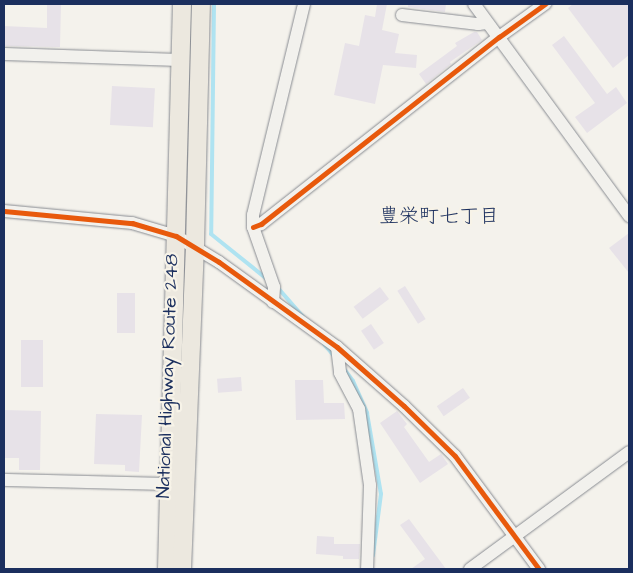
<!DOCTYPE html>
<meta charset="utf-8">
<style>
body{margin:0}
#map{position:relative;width:633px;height:573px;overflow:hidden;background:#f4f2ec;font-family:"Architects Daughter","Klee One",sans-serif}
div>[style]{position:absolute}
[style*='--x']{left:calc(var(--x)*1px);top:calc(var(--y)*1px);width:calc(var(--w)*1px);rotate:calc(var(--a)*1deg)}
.stream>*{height:4px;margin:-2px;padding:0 2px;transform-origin:2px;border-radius:2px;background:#afe3f1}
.building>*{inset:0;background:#e7e2e8;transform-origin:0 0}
.roads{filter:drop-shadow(0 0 1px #898c92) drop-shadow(0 0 1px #898c92)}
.minor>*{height:12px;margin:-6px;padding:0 6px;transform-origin:6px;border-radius:6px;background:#f2f1ed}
.highway>*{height:18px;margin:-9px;padding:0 9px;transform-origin:9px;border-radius:9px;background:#ece8df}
.cycleway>*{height:5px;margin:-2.5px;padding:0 2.5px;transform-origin:2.5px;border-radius:2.5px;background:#e8590c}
span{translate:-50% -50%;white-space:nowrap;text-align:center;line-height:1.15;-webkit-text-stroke:4.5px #f7f3e8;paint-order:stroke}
.street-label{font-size:19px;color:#1b2f5e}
.neighbourhood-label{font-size:20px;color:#1b2f5e}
.frame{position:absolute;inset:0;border:5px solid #1b2f5e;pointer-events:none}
</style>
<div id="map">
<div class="stream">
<div style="--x:214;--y:4;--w:230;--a:90.7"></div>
<div style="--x:211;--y:234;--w:72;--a:38.8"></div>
<div style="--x:278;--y:288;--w:38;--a:49"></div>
<div style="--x:324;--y:344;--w:16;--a:50"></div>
<div style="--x:344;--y:369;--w:15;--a:53"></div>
<div style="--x:353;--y:381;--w:35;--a:66"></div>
<div style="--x:367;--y:413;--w:82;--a:80.2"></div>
<div style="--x:381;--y:494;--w:62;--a:97.5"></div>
</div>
<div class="building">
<div style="clip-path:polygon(47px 4px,61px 4px,60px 47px,4px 46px,4px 26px,47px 28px)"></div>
<div style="clip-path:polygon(377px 4px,387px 4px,382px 30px,399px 34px,395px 53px,417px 55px,416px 68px,383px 65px,375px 104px,334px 95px,345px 43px,359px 46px,365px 15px,375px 17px)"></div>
<div style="clip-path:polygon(408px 4px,446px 4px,445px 12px,408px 7px)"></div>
<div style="clip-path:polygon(573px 4px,629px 4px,629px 55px,613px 68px,568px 8px)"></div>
<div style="clip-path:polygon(474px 32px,477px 32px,482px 40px,450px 62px,451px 64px,426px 84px,419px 74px,457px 46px,455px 43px)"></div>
<div style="clip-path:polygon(564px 36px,607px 94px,616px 87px,627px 103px,587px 133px,575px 117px,595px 103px,552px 45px)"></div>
<div style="left:112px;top:86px;width:43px;height:39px;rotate:3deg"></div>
<div style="clip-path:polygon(629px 233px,629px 273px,609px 248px)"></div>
<div style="left:405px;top:286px;width:39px;height:9px;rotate:58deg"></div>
<div style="left:380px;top:287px;width:15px;height:33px;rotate:53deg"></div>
<div style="left:117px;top:293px;width:18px;height:40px"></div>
<div style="left:371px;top:324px;width:23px;height:12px;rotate:56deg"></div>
<div style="left:21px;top:340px;width:22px;height:47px"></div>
<div style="left:241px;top:377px;width:14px;height:24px;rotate:86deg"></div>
<div style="clip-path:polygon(295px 380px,323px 380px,324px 403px,344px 403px,345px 419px,296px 420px)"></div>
<div style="left:463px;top:388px;width:12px;height:32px;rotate:55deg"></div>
<div style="clip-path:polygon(4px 410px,41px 411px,40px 470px,19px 470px,19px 458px,4px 458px)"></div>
<div style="clip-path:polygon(397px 411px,407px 424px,404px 427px,429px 462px,441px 454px,448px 464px,420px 483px,380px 423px)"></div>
<div style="clip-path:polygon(96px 414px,142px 415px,139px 472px,125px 471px,125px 465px,94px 464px)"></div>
<div style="clip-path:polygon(409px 519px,446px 569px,411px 569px,425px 559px,400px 525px)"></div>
<div style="clip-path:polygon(317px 536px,334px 537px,334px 544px,360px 544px,359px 559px,343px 559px,343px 556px,316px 554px)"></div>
</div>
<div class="roads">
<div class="minor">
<div style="--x:474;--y:4;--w:263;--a:53.8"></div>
<div style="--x:402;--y:15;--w:77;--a:6.8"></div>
<div style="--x:478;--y:24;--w:9;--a:-6"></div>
<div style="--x:4;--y:54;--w:176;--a:2"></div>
<div style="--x:4;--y:211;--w:129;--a:5.4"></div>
<div style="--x:132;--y:223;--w:46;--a:16.5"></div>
<div style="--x:176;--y:236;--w:50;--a:31.2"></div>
<div style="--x:219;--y:262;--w:145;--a:35.8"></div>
<div style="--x:337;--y:347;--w:89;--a:41.4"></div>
<div style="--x:404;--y:406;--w:71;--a:44.4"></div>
<div style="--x:455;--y:456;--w:141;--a:53.4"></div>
<div style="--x:253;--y:227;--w:9;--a:-21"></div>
<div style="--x:261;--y:224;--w:303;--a:-38.2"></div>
<div style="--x:499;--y:37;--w:57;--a:-35.7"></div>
<div style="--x:273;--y:302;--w:15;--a:-86"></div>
<div style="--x:274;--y:287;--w:64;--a:-109.3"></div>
<div style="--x:253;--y:227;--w:12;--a:-90"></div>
<div style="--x:253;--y:215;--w:217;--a:-76.4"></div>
<div style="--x:337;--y:347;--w:26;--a:83"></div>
<div style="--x:340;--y:373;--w:41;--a:62.2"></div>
<div style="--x:359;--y:409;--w:77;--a:81.8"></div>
<div style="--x:370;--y:485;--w:84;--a:92"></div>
<div style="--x:4;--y:480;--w:166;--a:1.4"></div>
<div style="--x:470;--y:569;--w:197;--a:-36.3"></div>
</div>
<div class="highway">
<div style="--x:167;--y:569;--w:565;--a:-88.48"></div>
<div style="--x:182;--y:569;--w:323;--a:-87.7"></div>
<div style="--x:195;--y:246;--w:242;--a:-88.6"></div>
</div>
</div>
<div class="cycleway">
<div style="--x:4;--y:211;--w:129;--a:5.4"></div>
<div style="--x:132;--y:223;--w:46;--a:16.5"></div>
<div style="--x:176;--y:236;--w:50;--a:31.2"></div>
<div style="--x:219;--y:262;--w:145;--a:35.8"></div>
<div style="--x:337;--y:347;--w:89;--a:41.4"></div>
<div style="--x:404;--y:406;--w:71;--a:44.4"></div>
<div style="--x:455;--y:456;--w:141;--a:53.4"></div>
<div style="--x:253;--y:227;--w:9;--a:-21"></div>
<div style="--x:261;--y:224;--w:303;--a:-38.2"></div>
<div style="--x:499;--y:37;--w:57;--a:-35.7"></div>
</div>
<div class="street-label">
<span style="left:168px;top:376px;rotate:-88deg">National Highway Route 248</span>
</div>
<div class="neighbourhood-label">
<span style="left:439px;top:216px">豊栄町七丁目</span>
</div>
<div class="frame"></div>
</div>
